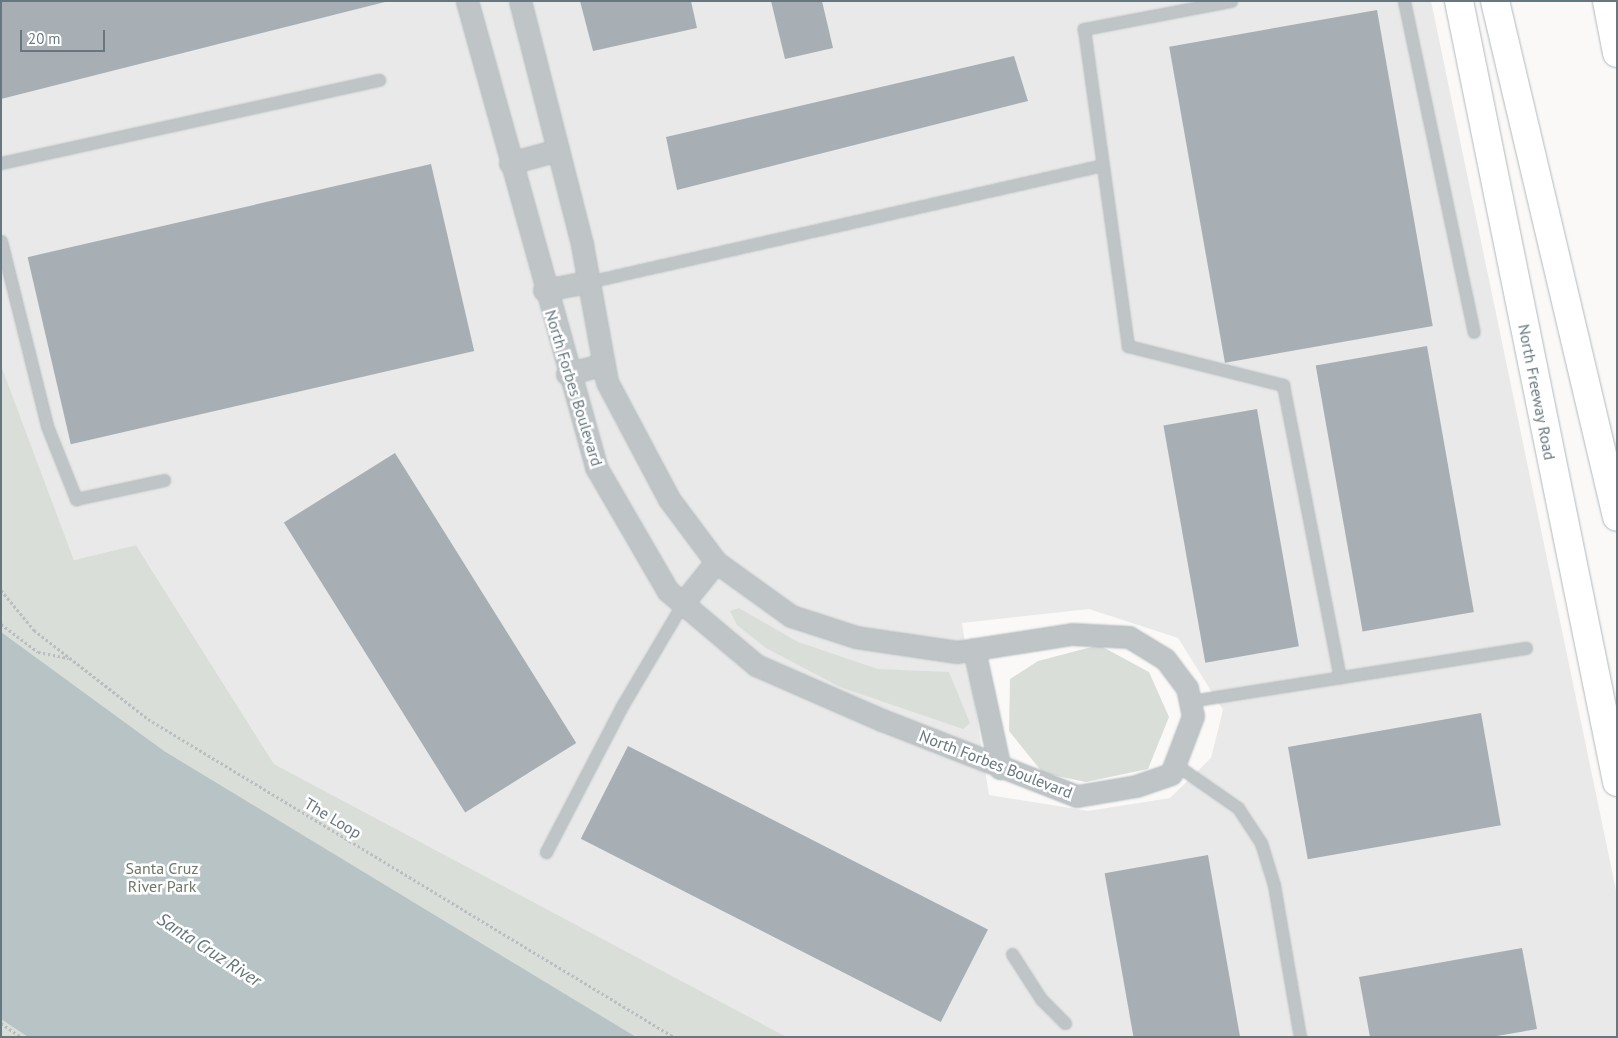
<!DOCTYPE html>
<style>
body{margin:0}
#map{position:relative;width:1618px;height:1038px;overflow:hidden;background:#faf9f8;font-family:"PT Sans",sans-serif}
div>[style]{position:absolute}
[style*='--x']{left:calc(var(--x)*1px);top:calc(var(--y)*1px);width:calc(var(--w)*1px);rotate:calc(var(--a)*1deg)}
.built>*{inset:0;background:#e8e9e8}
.green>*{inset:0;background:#daded8}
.water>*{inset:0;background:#b8c3c6}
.building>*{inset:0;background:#a7afb4;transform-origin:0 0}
.path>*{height:3px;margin-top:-1.5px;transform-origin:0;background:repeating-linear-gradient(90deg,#babec0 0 2.5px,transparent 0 5px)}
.roads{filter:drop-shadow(0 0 1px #b2b8bc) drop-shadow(0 0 1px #b2b8bc)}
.lane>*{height:11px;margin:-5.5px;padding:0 5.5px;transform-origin:5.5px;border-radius:5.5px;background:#bfc4c7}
.street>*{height:21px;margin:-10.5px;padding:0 10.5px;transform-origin:10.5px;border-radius:10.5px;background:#bfc4c7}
.secondary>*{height:28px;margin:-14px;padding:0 14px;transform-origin:14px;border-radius:14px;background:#fff}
.highway>*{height:28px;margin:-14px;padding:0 14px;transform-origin:14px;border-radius:14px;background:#fff}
span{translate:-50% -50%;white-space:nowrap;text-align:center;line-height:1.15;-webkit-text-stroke:5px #fff;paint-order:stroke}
.street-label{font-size:16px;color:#67777f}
.park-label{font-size:16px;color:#6b7866}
.water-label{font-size:18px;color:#637578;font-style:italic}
.frame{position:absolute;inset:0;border:2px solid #67777f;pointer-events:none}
.scale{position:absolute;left:20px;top:30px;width:85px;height:22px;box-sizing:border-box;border:2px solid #67777f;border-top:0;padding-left:6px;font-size:15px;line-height:18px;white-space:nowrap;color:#67777f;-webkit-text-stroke:4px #fff;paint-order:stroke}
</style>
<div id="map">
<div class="built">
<div style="clip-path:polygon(evenodd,1px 1px,1431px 1px,1617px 895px,1617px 1037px,787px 1037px,274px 764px,136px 545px,74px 560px,1px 365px,1px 1px,1089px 609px,1178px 638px,1223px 710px,1211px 758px,1170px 798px,1088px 811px,989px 795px,962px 623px,1089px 609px)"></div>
</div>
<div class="green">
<div style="clip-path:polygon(1px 365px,74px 560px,136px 545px,274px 764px,787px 1037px,1px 1037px)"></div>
<div style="clip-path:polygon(739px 608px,798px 642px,878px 669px,949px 672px,970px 723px,963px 729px,840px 687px,766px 648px,737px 625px,730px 611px)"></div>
<div style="clip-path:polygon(1099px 645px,1149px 672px,1169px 717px,1148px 769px,1086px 782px,1043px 773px,1009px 731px,1010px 679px,1038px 661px)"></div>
</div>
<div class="water">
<div style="clip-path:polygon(1px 632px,164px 751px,636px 1037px,28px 1037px,1px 1019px)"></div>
</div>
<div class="building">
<div style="clip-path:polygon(1px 1px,385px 1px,385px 2px,1px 99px)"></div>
<div style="clip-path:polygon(580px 1px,691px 1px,697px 28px,593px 51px)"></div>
<div style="clip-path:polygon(771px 1px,822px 1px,833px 48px,785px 59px)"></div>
<div style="left:1377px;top:10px;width:321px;height:211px;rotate:80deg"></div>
<div style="clip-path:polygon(1014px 56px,1028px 101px,677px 190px,666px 137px)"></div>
<div style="left:431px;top:164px;width:192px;height:414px;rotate:77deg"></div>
<div style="left:1427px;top:346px;width:270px;height:113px;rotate:80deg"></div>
<div style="left:1257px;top:409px;width:241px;height:95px;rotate:80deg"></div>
<div style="left:395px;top:453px;width:342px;height:131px;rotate:58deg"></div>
<div style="left:1481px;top:713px;width:114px;height:196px;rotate:80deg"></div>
<div style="left:628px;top:746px;width:404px;height:104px;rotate:27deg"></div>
<div style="left:1208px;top:855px;width:185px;height:105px;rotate:80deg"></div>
<div style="clip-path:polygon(1522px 948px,1537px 1029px,1491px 1037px,1370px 1037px,1359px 977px)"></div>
</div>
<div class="path">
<div style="--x:1;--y:590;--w:52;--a:50.5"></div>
<div style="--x:34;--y:630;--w:145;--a:38"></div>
<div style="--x:148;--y:719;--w:615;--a:31.16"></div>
<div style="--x:1;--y:624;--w:46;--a:37.1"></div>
<div style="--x:38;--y:652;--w:31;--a:11"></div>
<div style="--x:1;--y:1023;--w:24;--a:35"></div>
</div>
<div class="roads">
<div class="lane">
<div style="--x:1231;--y:1;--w:150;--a:169.2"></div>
<div style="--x:1084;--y:29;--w:320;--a:82.1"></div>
<div style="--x:1128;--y:346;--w:160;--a:14.1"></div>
<div style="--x:1283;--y:385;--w:298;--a:79"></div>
<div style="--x:1404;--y:1;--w:338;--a:78.1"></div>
<div style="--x:1;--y:163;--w:387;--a:-12.4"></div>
<div style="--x:1;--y:241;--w:191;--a:76"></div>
<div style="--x:47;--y:426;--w:79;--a:68.3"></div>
<div style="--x:76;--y:499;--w:90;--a:-12.2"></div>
<div style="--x:588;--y:282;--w:528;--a:-12.8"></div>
<div style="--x:1190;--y:701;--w:340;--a:-9"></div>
<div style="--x:1175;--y:764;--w:77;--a:34.9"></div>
<div style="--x:1238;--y:808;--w:42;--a:56.7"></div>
<div style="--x:1261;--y:843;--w:44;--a:72.8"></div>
<div style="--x:1274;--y:885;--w:154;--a:80.3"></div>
<div style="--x:546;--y:852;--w:165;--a:-62.5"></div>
<div style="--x:622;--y:706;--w:120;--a:-59.4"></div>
<div style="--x:1012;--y:954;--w:54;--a:57.2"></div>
<div style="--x:1041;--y:999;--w:34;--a:45"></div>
</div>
<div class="street">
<div style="--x:467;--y:1;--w:484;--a:74.5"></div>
<div style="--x:596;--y:467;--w:143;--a:59.9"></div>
<div style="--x:668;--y:591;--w:115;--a:40.1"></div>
<div style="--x:756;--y:665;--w:137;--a:23.6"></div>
<div style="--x:882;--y:720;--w:209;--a:21.3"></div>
<div style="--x:1077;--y:796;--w:60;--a:-9.6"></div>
<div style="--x:1136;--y:786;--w:37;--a:-19"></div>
<div style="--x:1171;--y:774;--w:62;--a:-69.2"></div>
<div style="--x:1193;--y:716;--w:29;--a:-102"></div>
<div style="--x:1187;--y:688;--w:36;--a:-127"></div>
<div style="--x:1165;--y:659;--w:42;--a:-148.6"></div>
<div style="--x:1129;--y:637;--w:57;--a:-177"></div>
<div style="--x:1072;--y:634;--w:116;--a:171.1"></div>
<div style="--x:957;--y:652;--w:102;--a:-171.6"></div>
<div style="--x:856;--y:637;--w:68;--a:-162.1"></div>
<div style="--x:791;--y:616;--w:92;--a:-144.2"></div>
<div style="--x:716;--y:562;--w:79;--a:-126.7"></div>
<div style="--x:669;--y:499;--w:132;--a:-117.9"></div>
<div style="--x:607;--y:382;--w:140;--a:-100.3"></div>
<div style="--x:582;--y:244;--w:251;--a:-104.3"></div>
<div style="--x:510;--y:163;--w:50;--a:-15.2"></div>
<div style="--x:544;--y:290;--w:45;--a:-10.3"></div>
<div style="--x:567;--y:374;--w:38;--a:-15"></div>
<div style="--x:683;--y:603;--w:53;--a:-51.2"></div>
<div style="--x:974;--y:649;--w:122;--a:77.7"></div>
</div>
<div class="secondary">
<div style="--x:1459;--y:1;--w:797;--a:78.56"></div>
</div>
<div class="highway">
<div style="--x:1495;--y:1;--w:530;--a:76.7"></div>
<div style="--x:1607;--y:1;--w:53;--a:79.1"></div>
</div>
</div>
<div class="street-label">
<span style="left:574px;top:388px;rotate:73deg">North Forbes Boulevard</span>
<span style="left:1537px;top:392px;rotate:79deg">North Freeway Road</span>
<span style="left:996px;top:764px;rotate:21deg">North Forbes Boulevard</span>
<span style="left:333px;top:818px;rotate:31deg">The Loop</span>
</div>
<div class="park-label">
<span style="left:162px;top:877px">Santa Cruz<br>River Park</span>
</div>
<div class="water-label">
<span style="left:209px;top:950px;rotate:33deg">Santa Cruz River</span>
</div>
<div class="frame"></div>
<div class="scale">20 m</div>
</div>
